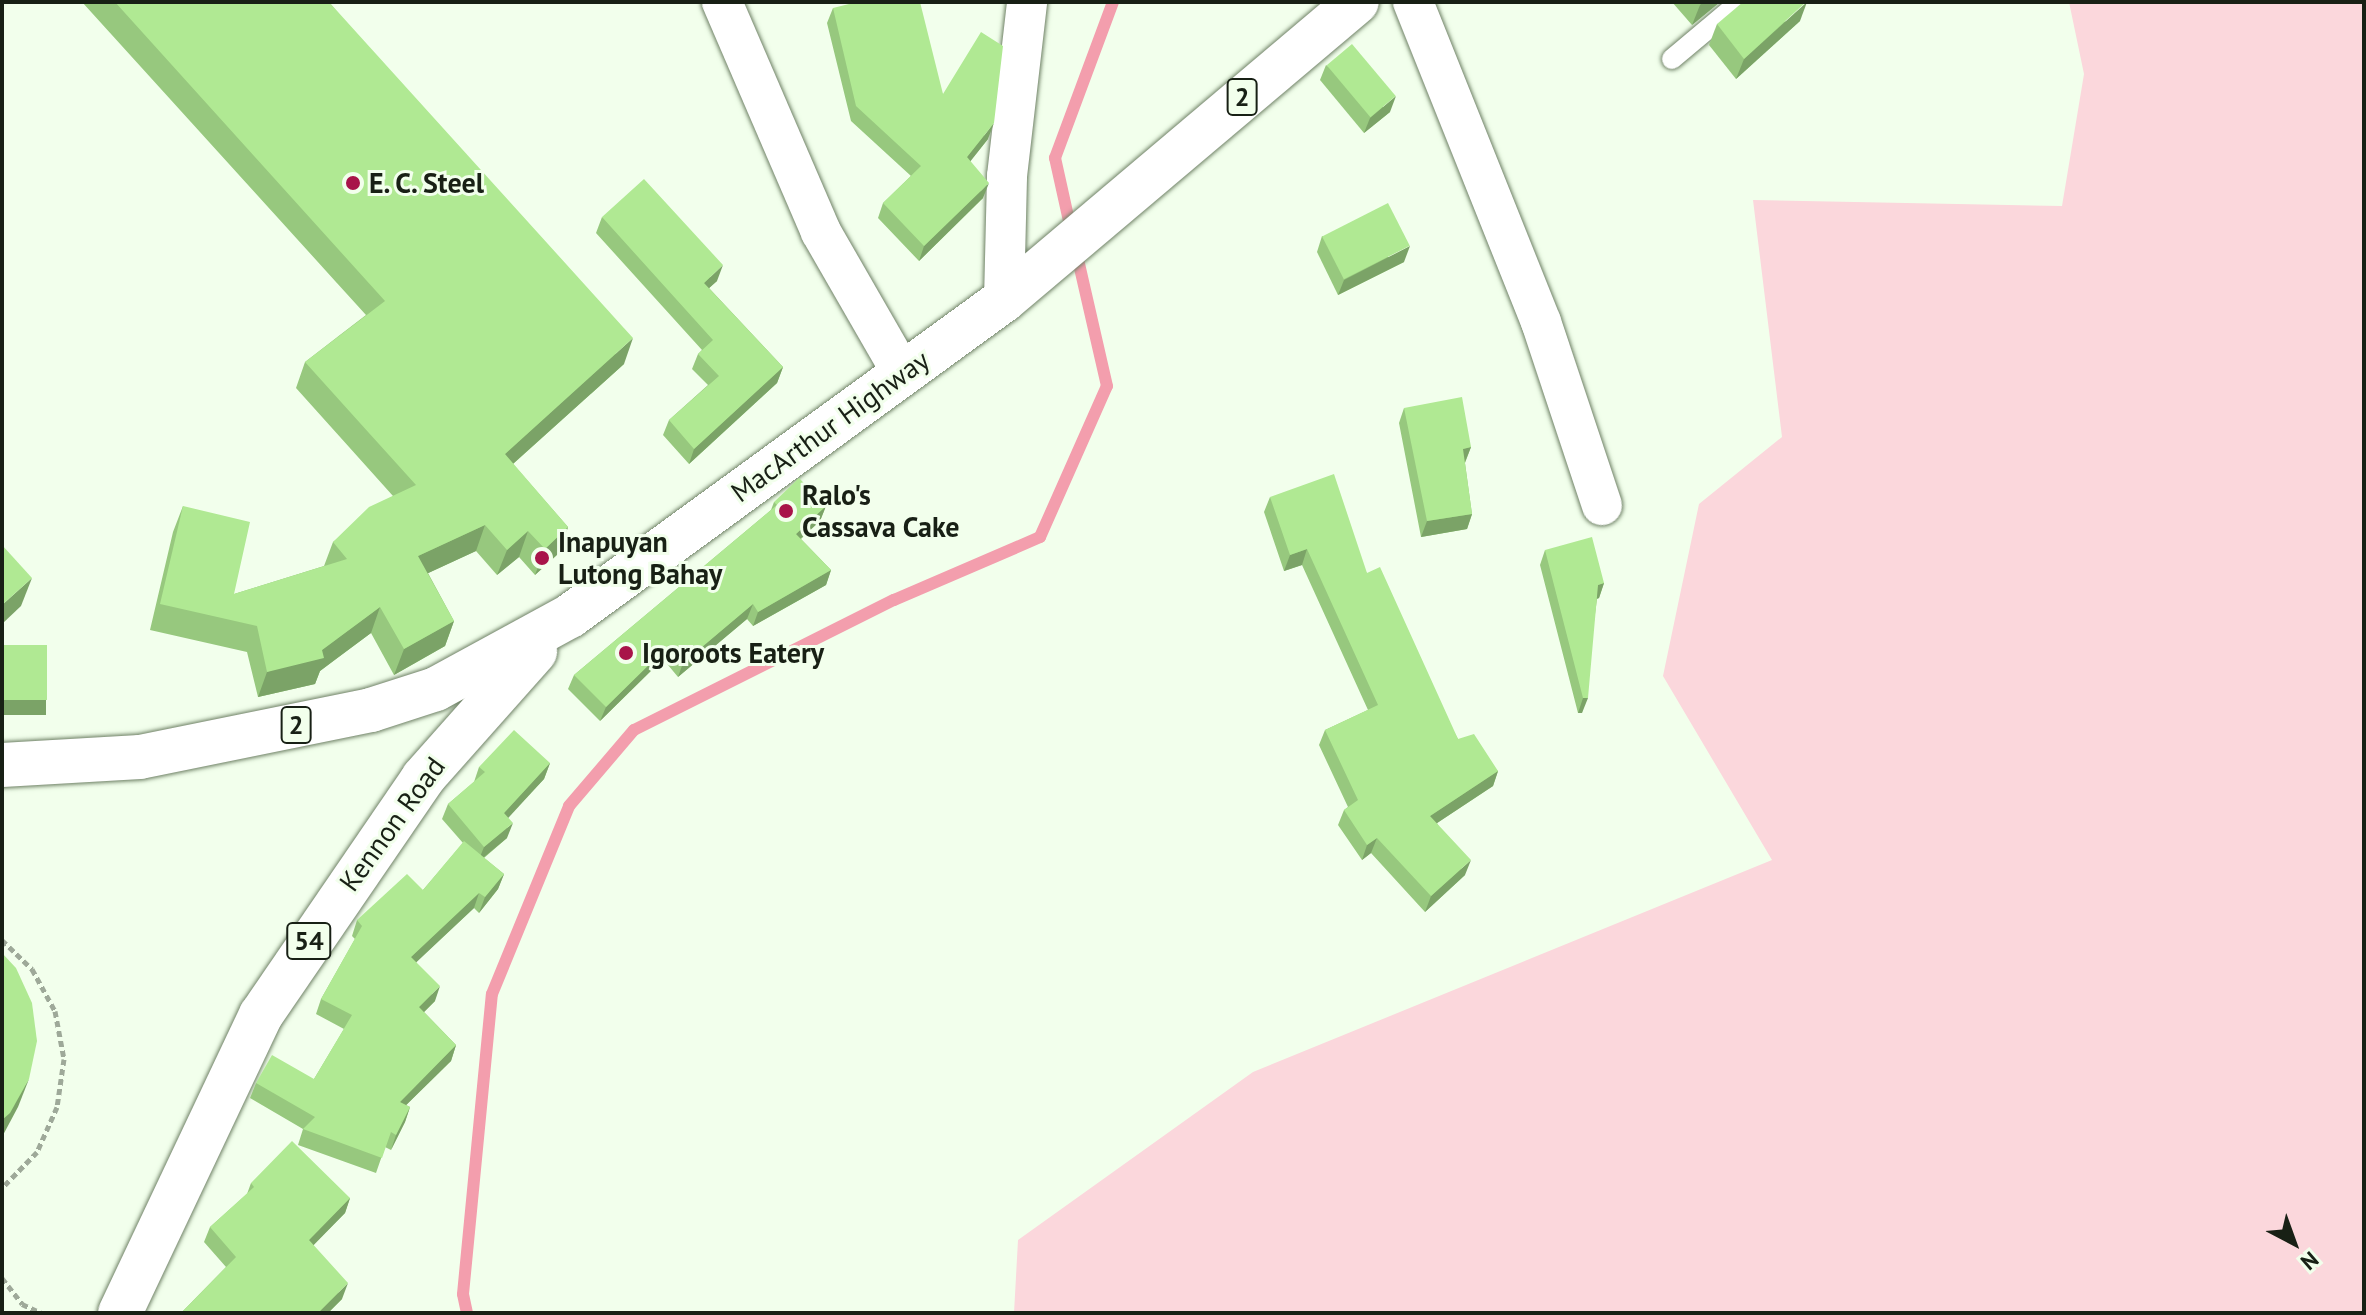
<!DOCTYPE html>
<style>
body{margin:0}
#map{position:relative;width:2366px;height:1315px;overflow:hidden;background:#f2ffec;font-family:"PT Sans",sans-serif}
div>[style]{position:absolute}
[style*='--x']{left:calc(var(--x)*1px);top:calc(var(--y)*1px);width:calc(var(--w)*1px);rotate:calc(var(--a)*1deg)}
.green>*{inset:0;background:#fbd7dc}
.stream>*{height:12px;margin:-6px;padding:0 6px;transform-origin:6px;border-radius:6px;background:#f39ead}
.path>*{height:5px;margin-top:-2.5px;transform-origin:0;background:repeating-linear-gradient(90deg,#9ea999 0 6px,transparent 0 10px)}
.roads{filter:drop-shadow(0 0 2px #6f8266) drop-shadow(0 0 2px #6f8266)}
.lane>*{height:20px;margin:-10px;padding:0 10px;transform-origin:10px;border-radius:10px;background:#fff}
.street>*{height:40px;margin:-20px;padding:0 20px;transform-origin:20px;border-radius:20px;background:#fff}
.highway>*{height:44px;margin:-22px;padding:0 22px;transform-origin:22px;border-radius:22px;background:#fff}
.wall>*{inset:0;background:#97c87e}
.shaded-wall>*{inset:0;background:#7ba367;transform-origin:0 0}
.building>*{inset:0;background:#b0e993;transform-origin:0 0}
.dots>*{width:22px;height:22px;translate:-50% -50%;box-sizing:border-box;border:4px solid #f2ffec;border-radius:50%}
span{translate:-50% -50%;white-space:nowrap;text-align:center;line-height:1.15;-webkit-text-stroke:6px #f2ffec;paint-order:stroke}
.shield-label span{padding:2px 6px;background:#f2ffec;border:2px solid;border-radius:6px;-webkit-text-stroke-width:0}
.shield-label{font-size:26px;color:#182015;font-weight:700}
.poi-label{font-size:28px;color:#182015;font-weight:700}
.left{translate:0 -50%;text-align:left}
.street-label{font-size:28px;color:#182015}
.frame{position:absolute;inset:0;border:4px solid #182015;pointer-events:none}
.north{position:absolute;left:2254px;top:1203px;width:80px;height:80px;-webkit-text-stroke:6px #f2ffec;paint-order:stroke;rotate:139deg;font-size:22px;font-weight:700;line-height:32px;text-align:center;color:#182015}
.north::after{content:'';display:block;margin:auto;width:28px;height:36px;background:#182015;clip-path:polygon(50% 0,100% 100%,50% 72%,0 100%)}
</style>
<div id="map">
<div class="green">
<div style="clip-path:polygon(2069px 2px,2364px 2px,2364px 1313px,1014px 1313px,1018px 1240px,1253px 1072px,1772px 860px,1663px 676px,1699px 504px,1782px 437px,1753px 200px,2062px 206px,2084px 74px)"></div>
</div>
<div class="stream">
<div style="--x:1071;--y:230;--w:74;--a:-102.5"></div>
<div style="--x:1055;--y:158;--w:166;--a:-69.6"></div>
<div style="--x:467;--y:1313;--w:19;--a:-102"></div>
<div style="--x:463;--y:1294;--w:301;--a:-84.5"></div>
<div style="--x:492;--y:994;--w:203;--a:-67.7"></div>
<div style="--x:569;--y:806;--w:100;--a:-49.5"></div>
<div style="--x:634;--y:730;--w:291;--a:-26.6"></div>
<div style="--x:894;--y:600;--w:159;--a:-23.3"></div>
<div style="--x:1040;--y:537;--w:165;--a:-66.1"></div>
<div style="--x:1107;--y:386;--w:139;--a:-102.9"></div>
</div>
<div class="path">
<div style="--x:2;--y:940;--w:42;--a:44"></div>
<div style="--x:32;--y:969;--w:48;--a:61.3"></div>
<div style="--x:55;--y:1011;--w:49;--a:79.4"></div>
<div style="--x:64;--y:1059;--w:49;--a:98.3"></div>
<div style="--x:57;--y:1107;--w:49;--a:114"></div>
<div style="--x:37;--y:1152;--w:50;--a:134.2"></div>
<div style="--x:2;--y:1278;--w:33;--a:52"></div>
<div style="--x:22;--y:1304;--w:21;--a:25"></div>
</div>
<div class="roads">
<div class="lane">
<div style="--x:1672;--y:59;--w:89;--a:-40"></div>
</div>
<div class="street">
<div style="--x:722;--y:2;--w:250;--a:66.7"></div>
<div style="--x:821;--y:232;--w:163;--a:60.1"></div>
<div style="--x:1413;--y:2;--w:345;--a:68.2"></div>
<div style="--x:1541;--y:322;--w:193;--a:71.6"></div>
<div style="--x:1004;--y:300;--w:124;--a:-88.6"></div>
<div style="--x:1007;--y:176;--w:175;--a:-83.4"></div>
</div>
<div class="highway">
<div style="--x:2;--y:765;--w:138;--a:-3.3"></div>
<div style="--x:140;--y:757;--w:236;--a:-11.5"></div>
<div style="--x:371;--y:710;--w:68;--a:-17.9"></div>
<div style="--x:436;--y:689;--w:153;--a:-28.6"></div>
<div style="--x:570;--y:616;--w:537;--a:-36.06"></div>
<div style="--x:1004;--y:300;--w:462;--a:-40.2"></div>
<div style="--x:120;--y:1313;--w:330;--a:-64.7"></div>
<div style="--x:261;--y:1015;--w:287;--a:-55.6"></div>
<div style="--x:423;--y:778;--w:169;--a:-48.4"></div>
</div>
</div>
<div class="wall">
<div style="clip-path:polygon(82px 2px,329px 2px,624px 364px,513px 464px,568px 527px,559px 553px,535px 575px,519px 557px,497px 575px,476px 551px,428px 573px,454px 621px,445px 646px,394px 675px,371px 633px,320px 671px,315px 684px,258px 697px,247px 652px,150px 630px,173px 532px,183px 506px,234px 594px,324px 566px,333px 542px,393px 496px,296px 388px,305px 362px,366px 315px)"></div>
<div style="clip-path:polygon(1672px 2px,1720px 2px,1692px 25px)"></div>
<div style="clip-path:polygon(833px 8px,943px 94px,988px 139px,970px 161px,983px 198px,919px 261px,878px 218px,883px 203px,911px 176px,851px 121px,827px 23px)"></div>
<div style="clip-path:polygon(1800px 21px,1736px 79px,1709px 45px,1717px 24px)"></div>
<div style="clip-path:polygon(1326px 65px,1390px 112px,1364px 133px,1320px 80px)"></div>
<div style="clip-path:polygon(602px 217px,717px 281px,709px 288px,783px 367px,777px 383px,689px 464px,663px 435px,669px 420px,708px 385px,692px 369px,698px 354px,702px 350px,596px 233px)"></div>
<div style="clip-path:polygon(1322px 236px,1404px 262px,1338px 295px,1317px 252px)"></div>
<div style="clip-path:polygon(1404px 408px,1471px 447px,1465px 463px,1472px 514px,1467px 529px,1421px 537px,1399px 423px)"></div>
<div style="clip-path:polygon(1270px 497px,1367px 573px,1458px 739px,1498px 771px,1493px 786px,1437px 823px,1465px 875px,1425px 912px,1371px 853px,1362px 860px,1338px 825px,1344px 810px,1348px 807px,1319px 745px,1325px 730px,1368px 710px,1302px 565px,1284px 571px,1264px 512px)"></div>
<div style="clip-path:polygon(774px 502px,826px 506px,820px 521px,801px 539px,831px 570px,826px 585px,753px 626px,747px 619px,678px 677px,663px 659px,600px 721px,568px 689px,574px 675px,771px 510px)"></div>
<div style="clip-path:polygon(1545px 550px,1604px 583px,1599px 598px,1597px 599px,1582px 713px,1578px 713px,1540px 565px)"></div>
<div style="clip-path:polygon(550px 763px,544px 779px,508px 817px,507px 838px,484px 858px,504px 874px,498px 889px,479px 913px,474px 908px,416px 962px,435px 1001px,424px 1012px,456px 1045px,451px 1061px,406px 1105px,410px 1107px,405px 1122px,391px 1150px,385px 1147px,376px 1173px,298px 1145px,303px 1129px,250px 1098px,256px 1083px,314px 1079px,344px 1029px,316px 1014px,321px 999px,355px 939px,352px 936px,357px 920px,423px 890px,463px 843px,442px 819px,448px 804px,474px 782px,479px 767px)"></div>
<div style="clip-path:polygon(251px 1183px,350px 1198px,345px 1213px,313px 1245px,342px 1299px,328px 1313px,181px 1313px,226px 1267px,204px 1242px,210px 1227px,247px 1194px)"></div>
</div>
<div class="shaded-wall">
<div style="clip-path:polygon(1703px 2px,1720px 2px,1692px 25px,1700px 5px)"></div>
<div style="clip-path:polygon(1807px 2px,1800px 21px,1736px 79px,1744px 59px)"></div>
<div style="clip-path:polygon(1396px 96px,1390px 112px,1364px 133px,1370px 118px)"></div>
<div style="clip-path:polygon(994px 123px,988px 139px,962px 172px,967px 157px)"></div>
<div style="clip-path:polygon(989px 183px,983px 198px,919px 261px,924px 246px)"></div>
<div style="clip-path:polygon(1410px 246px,1404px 262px,1338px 295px,1344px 280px)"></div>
<div style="clip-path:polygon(723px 265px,717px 281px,698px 298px,704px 283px)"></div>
<div style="clip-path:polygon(633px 338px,624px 364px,495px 480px,505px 454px)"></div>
<div style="clip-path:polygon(783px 367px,777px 383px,689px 464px,694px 449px)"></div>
<div style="clip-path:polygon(1471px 447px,1465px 462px,1457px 464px,1463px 449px)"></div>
<div style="clip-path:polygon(826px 506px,820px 521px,790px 548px,796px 534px)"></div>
<div style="clip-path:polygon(1472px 514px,1467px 529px,1421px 537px,1427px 521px)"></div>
<div style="clip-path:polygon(485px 525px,476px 551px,409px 582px,418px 556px)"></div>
<div style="clip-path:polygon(568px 527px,559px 553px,535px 575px,545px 549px)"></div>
<div style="clip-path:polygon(528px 531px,519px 557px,497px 575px,507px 550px)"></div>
<div style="clip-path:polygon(1307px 549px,1302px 565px,1284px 571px,1290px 555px)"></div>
<div style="clip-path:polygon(831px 570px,826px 585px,753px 626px,758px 612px)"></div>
<div style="clip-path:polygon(32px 578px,21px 606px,2px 624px,2px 605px)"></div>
<div style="clip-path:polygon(1604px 583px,1599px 598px,1592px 600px,1598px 585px)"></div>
<div style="clip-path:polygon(753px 604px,747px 619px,678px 677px,683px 663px)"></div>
<div style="clip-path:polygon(380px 607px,371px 633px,320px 671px,315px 684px,258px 697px,267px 672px,322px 650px)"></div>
<div style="clip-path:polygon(454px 621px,445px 646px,394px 675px,404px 649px)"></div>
<div style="clip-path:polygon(669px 645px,663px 659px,600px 721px,606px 707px)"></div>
<div style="clip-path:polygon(1583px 698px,1588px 698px,1582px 713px,1578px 713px)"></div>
<div style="left:2px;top:700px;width:44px;height:15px"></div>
<div style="clip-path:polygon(550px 763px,544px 779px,499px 828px,504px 813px)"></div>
<div style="clip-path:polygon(1498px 771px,1493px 786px,1425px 831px,1430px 816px)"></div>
<div style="clip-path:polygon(513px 823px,507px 838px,478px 862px,484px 847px)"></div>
<div style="clip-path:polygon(1377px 838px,1371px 853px,1362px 860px,1367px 845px)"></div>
<div style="clip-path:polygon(1471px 860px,1465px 875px,1425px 912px,1431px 896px)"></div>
<div style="clip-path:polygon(504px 874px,498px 889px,479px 913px,485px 897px)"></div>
<div style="clip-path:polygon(479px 893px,474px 908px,406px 972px,411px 957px)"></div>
<div style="clip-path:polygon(440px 986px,435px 1001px,413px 1023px,419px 1007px)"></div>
<div style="clip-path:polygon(456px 1045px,451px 1061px,394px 1117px,400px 1102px)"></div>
<div style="clip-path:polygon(29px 1079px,18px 1107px,2px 1137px,2px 1120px)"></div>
<div style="clip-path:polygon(410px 1107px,405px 1122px,391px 1150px,396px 1135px)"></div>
<div style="clip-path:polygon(350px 1198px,345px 1213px,303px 1256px,309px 1240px)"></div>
<div style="clip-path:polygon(348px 1283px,342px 1299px,328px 1313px,318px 1313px)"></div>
</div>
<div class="building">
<div style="clip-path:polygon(115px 2px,329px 2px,633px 338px,505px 454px,568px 527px,545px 549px,528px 531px,507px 550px,485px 525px,418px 556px,454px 621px,404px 649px,380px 607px,322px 650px,324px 658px,267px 672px,257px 626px,160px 604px,183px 506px,250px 522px,234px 594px,347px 559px,333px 542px,369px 507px,416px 485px,305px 362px,385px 301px)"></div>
<div style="clip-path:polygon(857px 2px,920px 2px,943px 94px,981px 32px,1003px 46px,994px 123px,967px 157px,989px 183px,924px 246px,883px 203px,921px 166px,856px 106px,833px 8px)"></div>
<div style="clip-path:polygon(1743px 2px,1806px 2px,1744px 59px,1717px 24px)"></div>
<div style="left:1352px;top:44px;width:68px;height:33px;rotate:50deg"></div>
<div style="clip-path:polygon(644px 179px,723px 265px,704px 283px,783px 367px,694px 449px,669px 420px,719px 376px,698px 354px,713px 340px,602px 217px)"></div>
<div style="left:1388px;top:203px;width:48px;height:74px;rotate:63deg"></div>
<div style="clip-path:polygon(1462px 397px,1471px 447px,1463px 449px,1472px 514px,1427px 521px,1404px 408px)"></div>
<div style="clip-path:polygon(1334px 474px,1367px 573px,1380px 567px,1458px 739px,1474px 734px,1498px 771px,1430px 816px,1471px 860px,1431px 896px,1377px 838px,1367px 845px,1344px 810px,1358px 800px,1325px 730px,1378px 705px,1307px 549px,1290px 555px,1270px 497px)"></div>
<div style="clip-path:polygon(799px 478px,826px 506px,796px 534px,831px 570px,758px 612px,753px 604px,683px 663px,669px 645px,606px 707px,574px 675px,777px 505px,774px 502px)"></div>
<div style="clip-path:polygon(1592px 537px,1604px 583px,1598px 585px,1588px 698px,1583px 698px,1545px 550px)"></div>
<div style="clip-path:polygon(2px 545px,32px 578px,2px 605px)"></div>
<div style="left:2px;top:645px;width:45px;height:55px"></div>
<div style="clip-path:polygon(514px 730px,550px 763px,504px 813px,513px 823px,484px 847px,448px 804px,485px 772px,479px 767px)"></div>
<div style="clip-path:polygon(464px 841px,504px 874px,485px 897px,479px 893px,411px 957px,440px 986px,419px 1007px,456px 1045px,400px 1102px,410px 1107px,396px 1135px,391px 1132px,382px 1158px,303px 1129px,315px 1117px,256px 1083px,272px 1055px,314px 1079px,352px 1015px,321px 999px,362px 926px,357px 920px,407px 874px,423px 890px)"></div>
<div style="clip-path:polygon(2px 953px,16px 968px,32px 1003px,37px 1041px,29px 1079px,10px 1113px,2px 1120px)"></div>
<div style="clip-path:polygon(292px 1141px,350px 1198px,309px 1240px,348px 1283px,318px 1313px,181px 1313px,236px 1257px,210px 1227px,254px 1187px,251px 1183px)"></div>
</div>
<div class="dots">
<div style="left:353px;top:183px;background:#a81449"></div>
<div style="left:786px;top:511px;background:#a81449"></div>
<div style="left:542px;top:558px;background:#a81449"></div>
<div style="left:626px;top:653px;background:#a81449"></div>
</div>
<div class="shield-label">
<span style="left:1242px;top:97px">2</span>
<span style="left:296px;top:725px">2</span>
<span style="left:309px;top:941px">54</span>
</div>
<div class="poi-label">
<span class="left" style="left:369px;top:183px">E. C. Steel</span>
<span class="left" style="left:802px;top:511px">Ralo's<br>Cassava Cake</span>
<span class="left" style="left:558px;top:558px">Inapuyan<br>Lutong Bahay</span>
<span class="left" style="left:642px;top:653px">Igoroots Eatery</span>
</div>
<div class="street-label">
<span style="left:830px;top:426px;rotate:-36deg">MacArthur Highway</span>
<span style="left:392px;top:824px;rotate:-54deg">Kennon Road</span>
</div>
<div class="frame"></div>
<div class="north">N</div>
</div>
